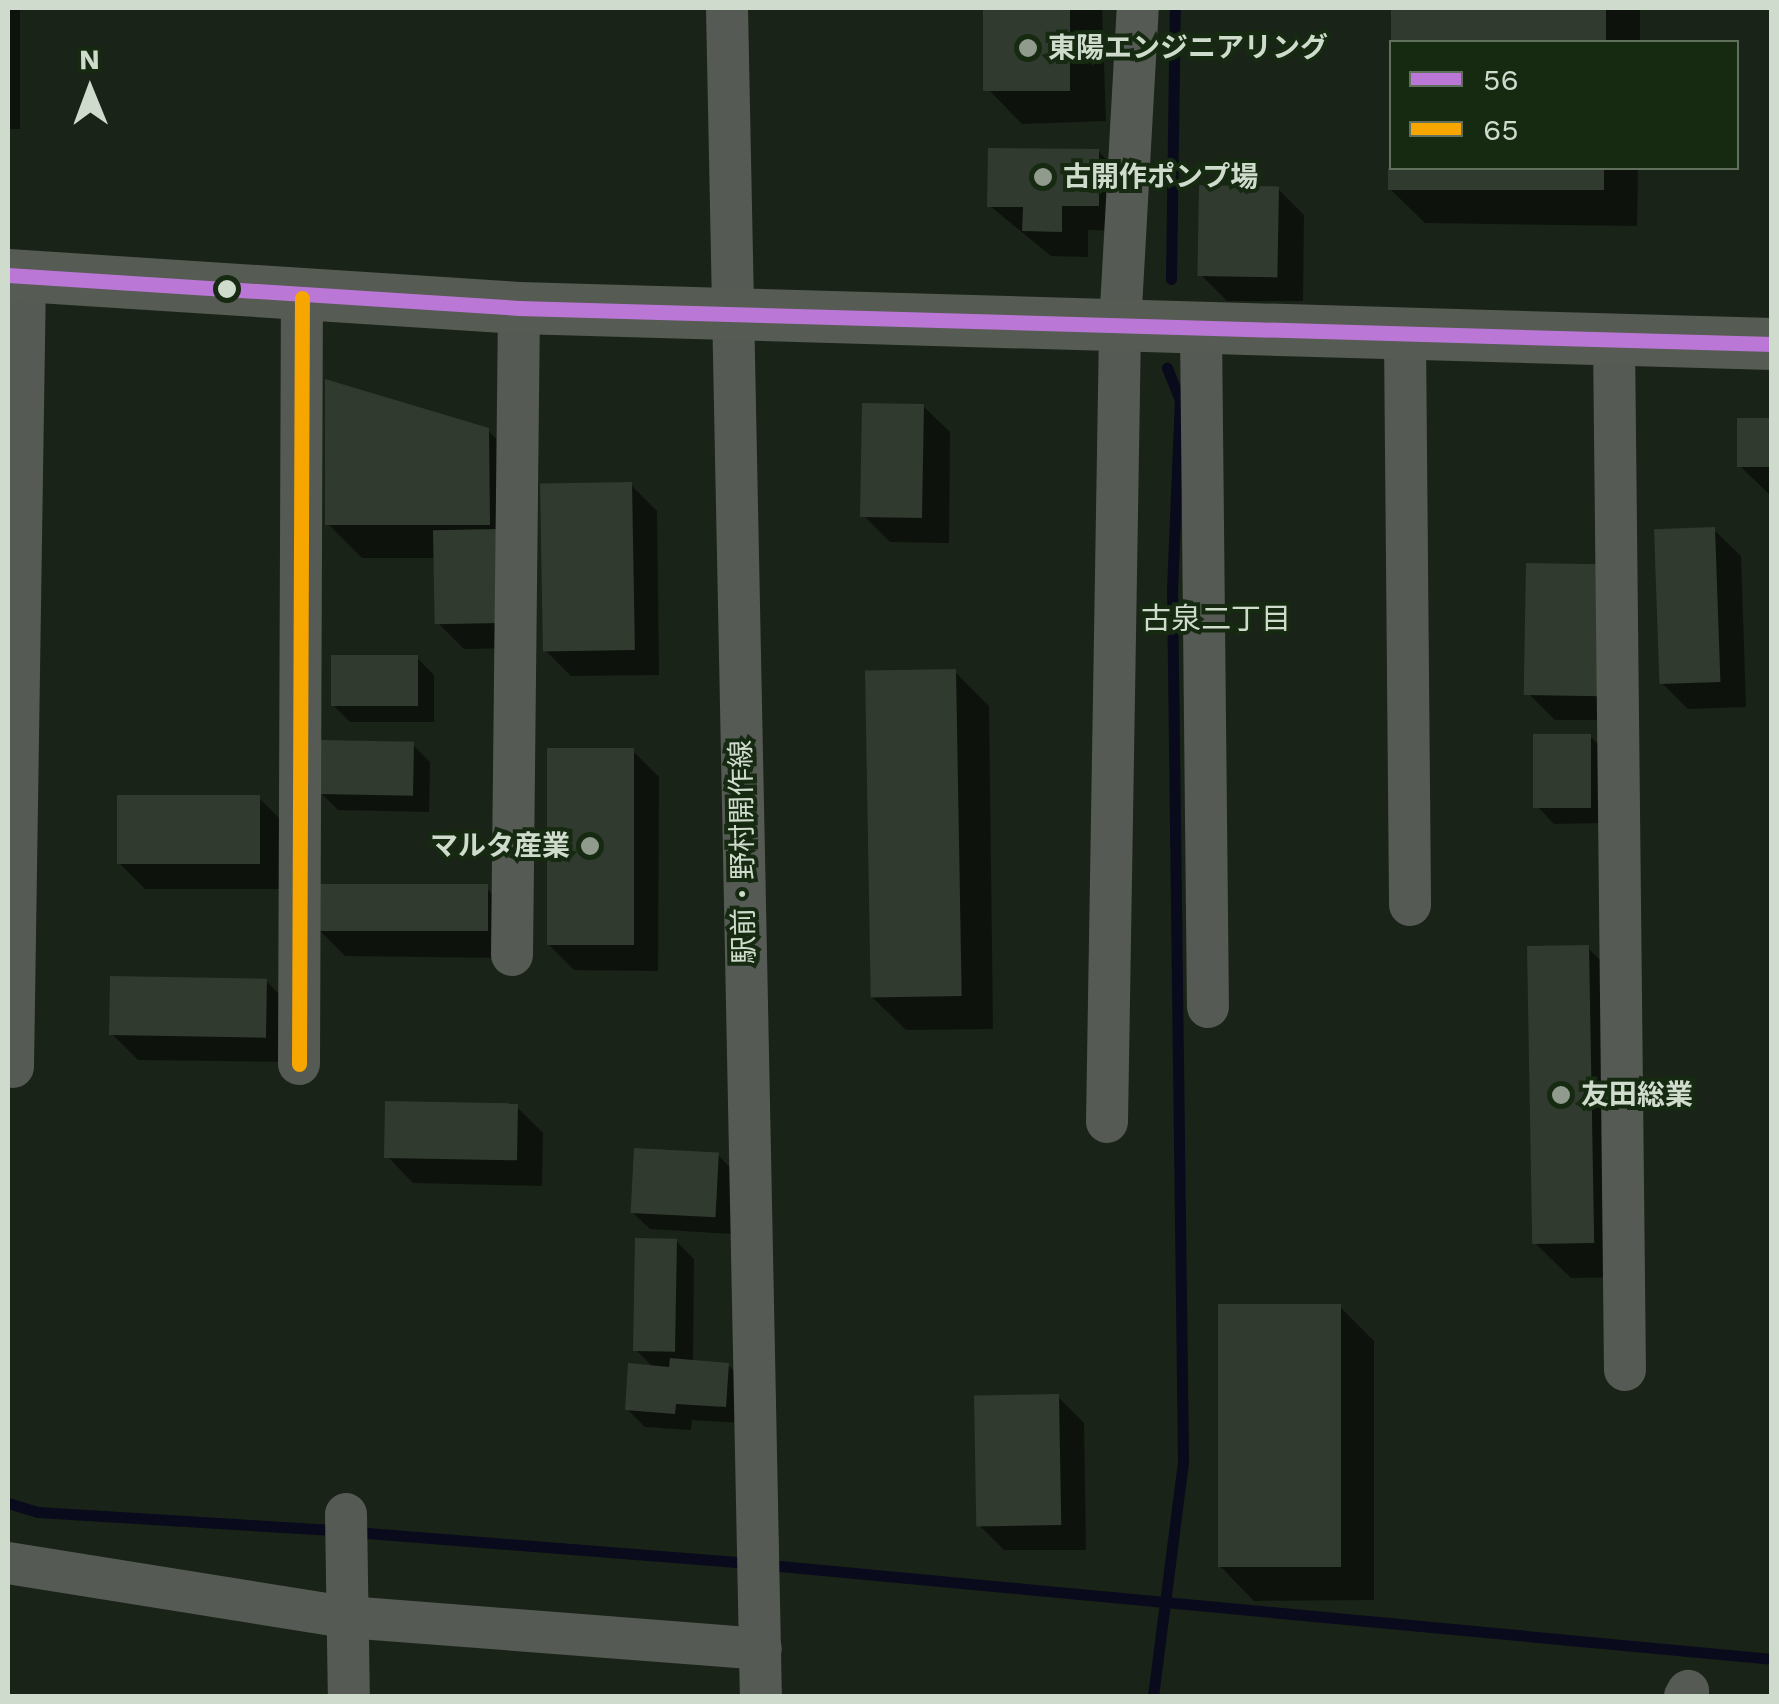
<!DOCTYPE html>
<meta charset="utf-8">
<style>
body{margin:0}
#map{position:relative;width:1779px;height:1704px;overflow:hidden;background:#1a2317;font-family:"Work Sans","Noto Sans JP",sans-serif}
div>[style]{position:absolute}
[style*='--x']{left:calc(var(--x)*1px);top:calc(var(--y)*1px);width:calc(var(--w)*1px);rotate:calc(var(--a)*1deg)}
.shadow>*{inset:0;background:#0007;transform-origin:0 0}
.stream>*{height:11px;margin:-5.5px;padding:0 5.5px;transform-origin:5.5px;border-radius:5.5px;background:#090a1c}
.building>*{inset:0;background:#313a2e;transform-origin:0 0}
.minor>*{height:42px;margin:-21px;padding:0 21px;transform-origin:21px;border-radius:21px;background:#565a54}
.major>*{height:52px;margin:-26px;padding:0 26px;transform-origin:26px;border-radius:26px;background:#565b53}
.bus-1>*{height:15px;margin:-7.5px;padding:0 7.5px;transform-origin:7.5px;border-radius:7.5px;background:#ba77d6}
.bus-2>*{height:15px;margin:-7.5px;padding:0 7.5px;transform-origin:7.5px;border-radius:7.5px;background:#f7a600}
.dots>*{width:28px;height:28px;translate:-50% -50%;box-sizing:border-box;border:5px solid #162911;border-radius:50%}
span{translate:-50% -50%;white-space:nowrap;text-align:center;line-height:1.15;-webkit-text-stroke:8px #162911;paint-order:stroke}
.poi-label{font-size:28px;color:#cfdbcc;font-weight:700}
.left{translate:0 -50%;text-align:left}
.right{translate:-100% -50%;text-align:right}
.street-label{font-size:28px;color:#cfdbcc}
.neighbourhood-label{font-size:30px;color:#cfdbcc}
.frame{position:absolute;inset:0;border:10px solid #cfdbcc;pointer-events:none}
.legend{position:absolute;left:1389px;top:40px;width:350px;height:130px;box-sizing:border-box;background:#162911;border:2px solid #60705c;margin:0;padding:12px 18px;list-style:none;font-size:30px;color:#cfdbcc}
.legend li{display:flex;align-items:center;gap:20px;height:50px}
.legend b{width:50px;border:2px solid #60705c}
.north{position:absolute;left:40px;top:40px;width:100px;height:100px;-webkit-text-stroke:8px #162911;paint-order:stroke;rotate:359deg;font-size:28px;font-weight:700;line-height:40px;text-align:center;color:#cfdbcc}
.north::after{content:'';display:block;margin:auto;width:35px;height:45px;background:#cfdbcc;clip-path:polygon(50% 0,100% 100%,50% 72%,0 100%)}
</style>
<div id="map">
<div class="shadow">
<div style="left:8px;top:8px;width:12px;height:121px"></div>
<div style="clip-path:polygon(985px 8px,1102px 8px,1106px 121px,1022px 124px,988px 89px)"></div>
<div style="left:1393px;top:8px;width:247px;height:34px"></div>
<div style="clip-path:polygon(1392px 118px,1392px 168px,1638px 168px,1637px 226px,1425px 223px,1390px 189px)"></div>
<div style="clip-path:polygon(1098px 151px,1124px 177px,1124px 231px,1088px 230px,1088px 257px,1051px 256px,990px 206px)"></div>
<div style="clip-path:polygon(1278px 189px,1304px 215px,1303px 301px,1227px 301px,1201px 275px)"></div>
<div style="clip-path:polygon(923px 406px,950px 432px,949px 543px,890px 542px,864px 516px)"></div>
<div style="clip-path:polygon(1772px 421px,1772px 497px,1740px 466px)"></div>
<div style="clip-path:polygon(488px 431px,523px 465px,525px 648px,464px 649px,438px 623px,436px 558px,362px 558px,328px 524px)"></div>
<div style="clip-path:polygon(631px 485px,657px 511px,659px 675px,571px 676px,545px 650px)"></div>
<div style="clip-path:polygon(1714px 530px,1741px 556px,1746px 707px,1688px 709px,1662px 683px)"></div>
<div style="clip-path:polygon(1529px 566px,1627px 720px,1555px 720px,1529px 694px)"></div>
<div style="clip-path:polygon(417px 658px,434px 675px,434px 722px,350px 722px,333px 705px)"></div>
<div style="clip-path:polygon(955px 672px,989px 706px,993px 1029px,906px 1030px,871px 996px)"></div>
<div style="clip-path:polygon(1590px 736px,1607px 754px,1608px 823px,1554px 824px,1537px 806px)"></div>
<div style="clip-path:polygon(412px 744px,430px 762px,429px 812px,338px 810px,321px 793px)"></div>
<div style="clip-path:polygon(633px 751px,659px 777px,658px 971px,574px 970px,548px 944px)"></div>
<div style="clip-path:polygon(259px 798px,285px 824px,285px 889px,145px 889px,119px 863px)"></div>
<div style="clip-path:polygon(486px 888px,513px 914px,512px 958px,345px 956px,319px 930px)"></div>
<div style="clip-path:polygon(1588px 948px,1622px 982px,1629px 1277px,1571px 1278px,1536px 1244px)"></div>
<div style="clip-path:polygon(266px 981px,292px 1007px,291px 1062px,138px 1060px,112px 1034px)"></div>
<div style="clip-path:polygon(517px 1107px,543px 1133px,542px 1186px,413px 1183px,387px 1156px)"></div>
<div style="clip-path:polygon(718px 1155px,735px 1173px,732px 1234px,650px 1229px,632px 1212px)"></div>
<div style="clip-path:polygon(676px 1241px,694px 1259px,693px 1362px,728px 1365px,745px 1382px,742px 1423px,692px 1420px,691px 1430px,645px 1427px,627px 1409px,654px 1368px,636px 1350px)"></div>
<div style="clip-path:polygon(1340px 1307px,1374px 1341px,1374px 1600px,1254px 1601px,1220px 1566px)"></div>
<div style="clip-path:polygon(1058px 1397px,1084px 1423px,1086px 1550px,1004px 1550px,978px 1524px)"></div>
</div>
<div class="stream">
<div style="--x:1171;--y:279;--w:271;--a:-89.2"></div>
<div style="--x:8;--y:1503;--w:31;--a:17"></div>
<div style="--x:38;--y:1512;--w:299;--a:3.5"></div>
<div style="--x:355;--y:1532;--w:396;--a:4.5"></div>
<div style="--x:769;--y:1565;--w:1007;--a:5.35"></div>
<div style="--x:1153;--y:1696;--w:237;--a:-82.7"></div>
<div style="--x:1183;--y:1461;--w:871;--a:-90.72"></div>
<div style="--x:1172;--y:590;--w:190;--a:-87.6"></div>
<div style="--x:1180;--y:400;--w:35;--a:-112"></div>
</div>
<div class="building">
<div style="left:983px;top:8px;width:87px;height:83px"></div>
<div style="left:1391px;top:8px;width:215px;height:34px"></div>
<div style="clip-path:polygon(988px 148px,1099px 149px,1099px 206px,1062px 206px,1062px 232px,1022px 231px,1023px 207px,987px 207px)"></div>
<div style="left:1388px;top:168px;width:216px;height:22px"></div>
<div style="left:1199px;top:185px;width:80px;height:91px;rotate:1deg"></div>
<div style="clip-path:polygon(325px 379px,489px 428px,490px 525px,325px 525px)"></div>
<div style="left:862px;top:403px;width:62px;height:114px;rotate:1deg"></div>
<div style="left:1772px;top:418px;width:49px;height:35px;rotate:90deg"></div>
<div style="left:632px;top:482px;width:168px;height:92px;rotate:89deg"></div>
<div style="left:1715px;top:527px;width:155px;height:61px;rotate:88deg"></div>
<div style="left:499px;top:529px;width:94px;height:66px;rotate:89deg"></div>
<div style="left:1526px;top:563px;width:76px;height:132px;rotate:1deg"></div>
<div style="left:331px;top:655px;width:87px;height:51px"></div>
<div style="left:956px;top:669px;width:327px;height:91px;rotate:89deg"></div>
<div style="left:1533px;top:734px;width:58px;height:74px"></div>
<div style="left:320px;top:740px;width:94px;height:54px;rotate:1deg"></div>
<div style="left:547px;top:748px;width:87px;height:197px"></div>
<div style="left:117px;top:795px;width:143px;height:69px"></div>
<div style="left:317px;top:884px;width:171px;height:47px"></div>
<div style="left:1589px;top:945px;width:298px;height:62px;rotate:89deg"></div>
<div style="left:110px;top:976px;width:157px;height:59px;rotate:1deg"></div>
<div style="left:385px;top:1101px;width:133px;height:57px;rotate:1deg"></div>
<div style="left:634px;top:1148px;width:85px;height:65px;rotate:3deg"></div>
<div style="left:635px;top:1238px;width:42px;height:113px;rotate:1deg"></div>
<div style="left:1341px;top:1304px;width:263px;height:123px;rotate:90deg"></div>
<div style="clip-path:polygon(670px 1358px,729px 1363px,726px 1407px,676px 1404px,675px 1414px,625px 1410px,628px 1363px,669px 1367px)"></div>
<div style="left:1059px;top:1394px;width:131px;height:85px;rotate:89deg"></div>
</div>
<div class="minor">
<div style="--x:727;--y:8;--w:1688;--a:88.85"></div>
<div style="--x:1201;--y:331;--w:676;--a:89.41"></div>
<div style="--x:1405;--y:338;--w:567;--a:89.49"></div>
<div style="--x:1614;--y:340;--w:1030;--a:89.39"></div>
<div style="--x:512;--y:955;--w:647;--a:-89.38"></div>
<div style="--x:299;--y:1064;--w:766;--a:-89.78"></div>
<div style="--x:13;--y:1067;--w:790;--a:-89.13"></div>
<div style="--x:1107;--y:1122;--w:796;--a:-89.06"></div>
<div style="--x:1120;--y:326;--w:319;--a:-86.8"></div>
<div style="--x:346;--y:1514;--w:182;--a:89.1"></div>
<div style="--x:8;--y:1563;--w:343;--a:9.1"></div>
<div style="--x:347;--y:1617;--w:415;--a:4.4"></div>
<div style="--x:1685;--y:1696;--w:6;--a:-59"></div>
</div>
<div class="major">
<div style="--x:8;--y:275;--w:512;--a:3.69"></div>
<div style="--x:519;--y:308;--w:1254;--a:1.65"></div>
</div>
<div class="bus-1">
<div style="--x:8;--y:275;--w:512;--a:3.69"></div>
<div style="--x:519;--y:308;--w:1254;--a:1.65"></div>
</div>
<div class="bus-2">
<div style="--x:299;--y:1064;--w:766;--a:-89.78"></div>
</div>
<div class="dots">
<div style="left:1028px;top:48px;background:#909b8d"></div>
<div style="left:1043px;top:177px;background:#909b8d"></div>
<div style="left:227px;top:289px;background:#cfdbcc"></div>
<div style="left:590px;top:846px;background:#909b8d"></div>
<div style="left:1561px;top:1095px;background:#909b8d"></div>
</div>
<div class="poi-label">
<span class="left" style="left:1048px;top:48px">東陽エンジニアリング</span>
<span class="left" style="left:1063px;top:177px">古開作ポンプ場</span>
<span class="right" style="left:570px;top:846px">マルタ産業</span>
<span class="left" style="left:1581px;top:1095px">友田総業</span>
</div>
<div class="street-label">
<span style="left:743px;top:852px;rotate:-91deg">駅前・野村開作線</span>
</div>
<div class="neighbourhood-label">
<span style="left:1216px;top:619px">古泉二丁目</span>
</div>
<div class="frame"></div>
<ul class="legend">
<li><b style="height:12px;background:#ba77d6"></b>56</li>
<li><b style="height:12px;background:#f7a600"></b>65</li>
</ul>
<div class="north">N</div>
</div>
